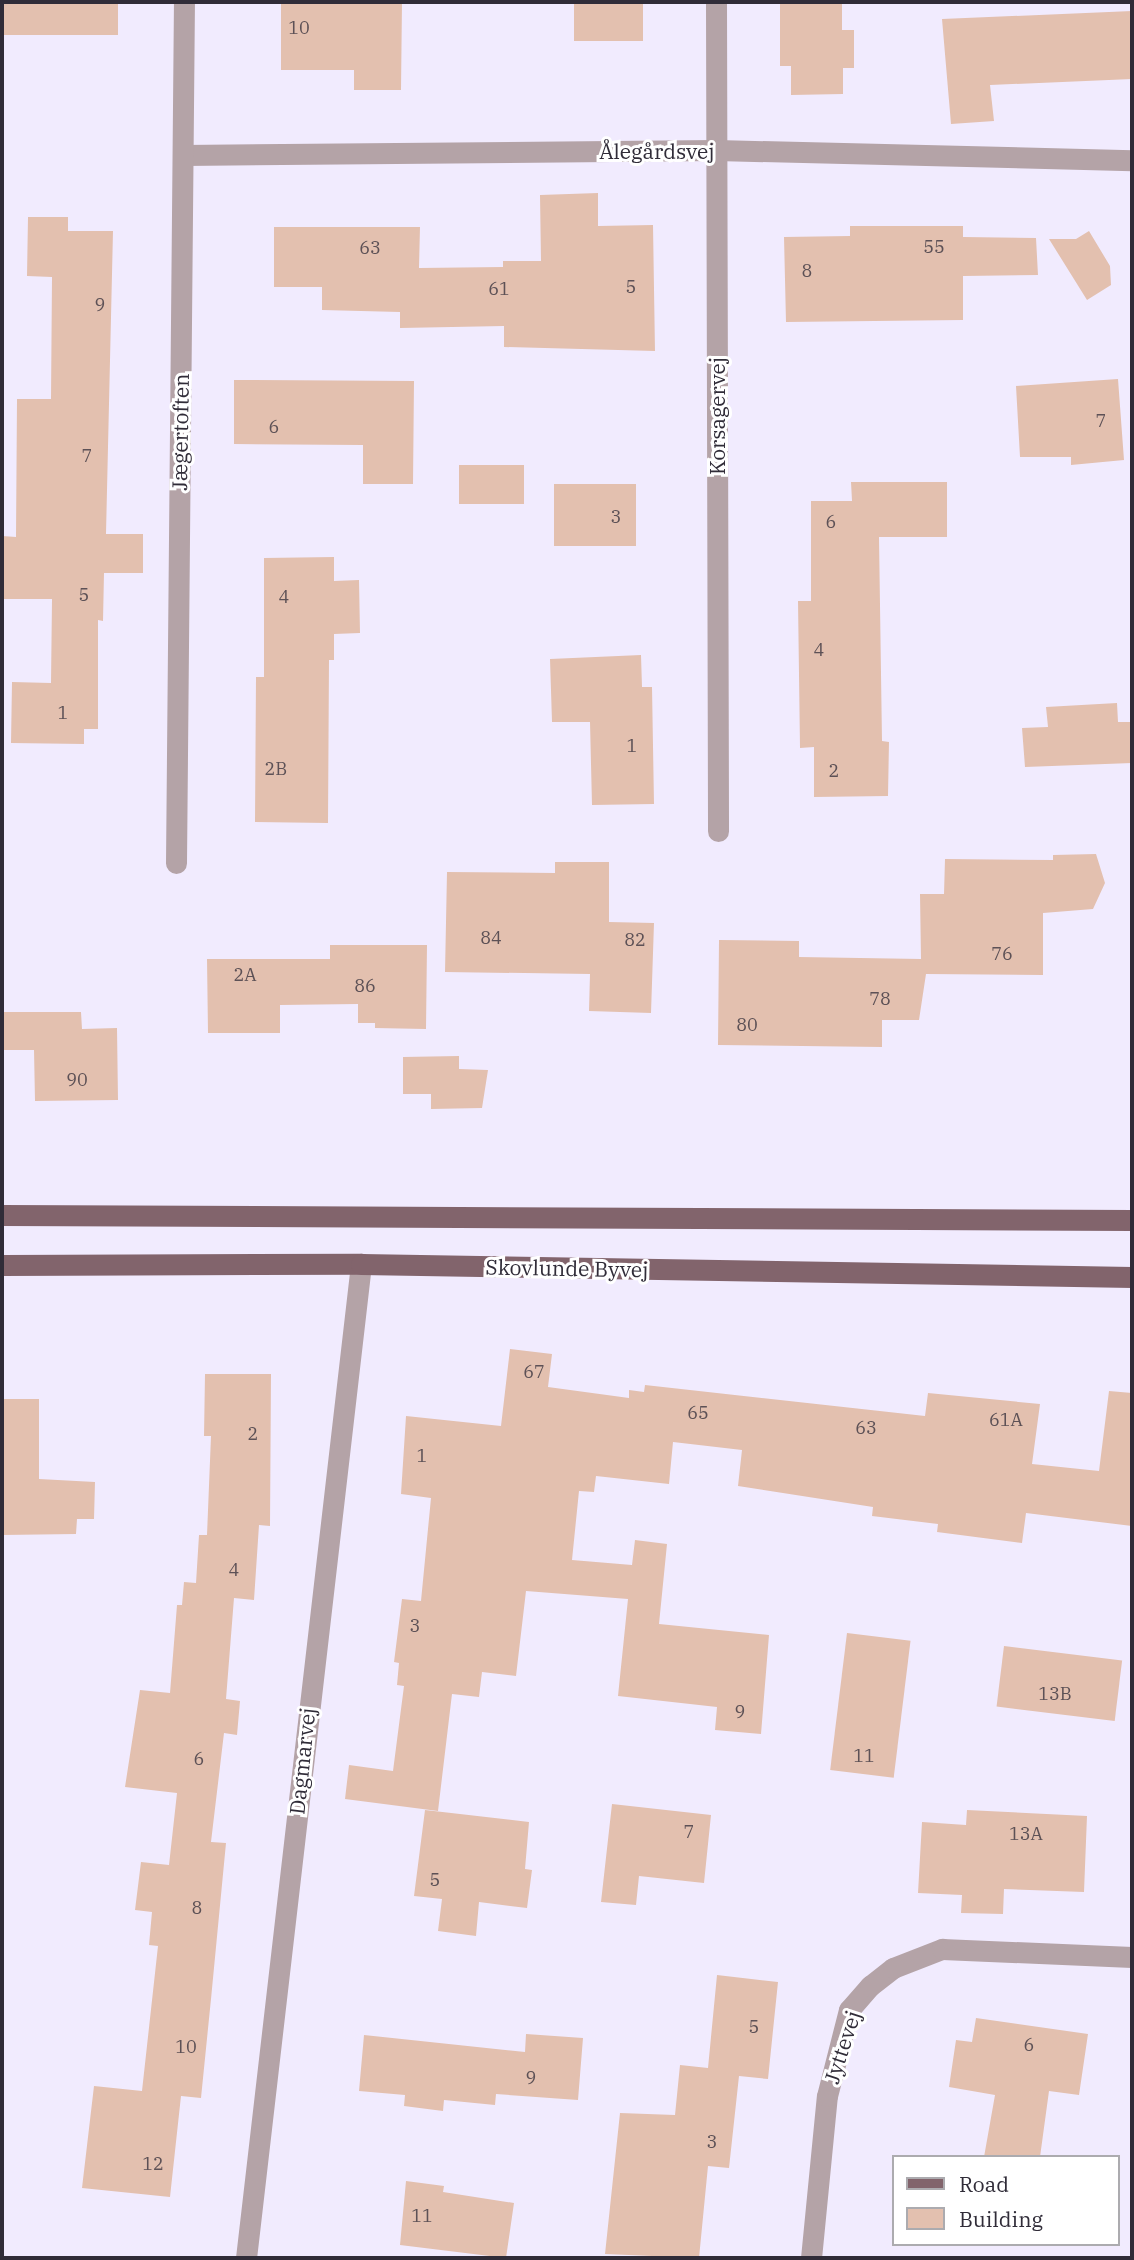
<!DOCTYPE html>
<meta charset="utf-8">
<style>
body{margin:0}
#map{position:relative;width:1134px;height:2260px;overflow:hidden;background:#f1ebfe;font-family:"IBM Plex Serif",serif}
div>[style]{position:absolute}
[style*='--x']{left:calc(var(--x)*1px);top:calc(var(--y)*1px);width:calc(var(--w)*1px);rotate:calc(var(--a)*1deg)}
.building>*{inset:0;background:#e3c0af;transform-origin:0 0}
.minor>*{height:21px;margin:-10.5px;padding:0 10.5px;transform-origin:10.5px;border-radius:10.5px;background:#b4a3a7}
.major>*{height:21px;margin:-10.5px;padding:0 10.5px;transform-origin:10.5px;border-radius:10.5px;background:#82646c}
span{translate:-50% -50%;white-space:nowrap;text-align:center;line-height:1.15;-webkit-text-stroke:6px #fff;paint-order:stroke}
.number-label{font-size:18px;color:#5d5156}
.number-label span{-webkit-text-stroke-width:0}
.street-label{font-size:21px;color:#302c38}
.frame{position:absolute;inset:0;border:4px solid #302c38;pointer-events:none}
.legend{position:absolute;left:892px;top:2155px;width:228px;height:91px;box-sizing:border-box;background:#fff;border:2px solid #acabaf;margin:0;padding:9px 12px;list-style:none;font-size:21px;color:#302c38}
.legend li{display:flex;align-items:center;gap:14px;height:35px}
.legend b{width:35px;border:2px solid #acabaf}
</style>
<div id="map">
<div class="building">
<div style="left:2px;top:2px;width:116px;height:33px"></div>
<div style="clip-path:polygon(281px 2px,402px 2px,401px 90px,354px 90px,354px 70px,281px 70px)"></div>
<div style="left:574px;top:2px;width:69px;height:39px"></div>
<div style="clip-path:polygon(780px 2px,842px 2px,842px 30px,854px 30px,854px 68px,843px 68px,843px 94px,791px 95px,791px 66px,780px 66px)"></div>
<div style="clip-path:polygon(1132px 11px,1132px 79px,990px 85px,994px 121px,951px 124px,942px 19px)"></div>
<div style="clip-path:polygon(598px 193px,598px 226px,653px 225px,655px 351px,504px 347px,504px 326px,400px 328px,400px 312px,322px 310px,322px 287px,274px 287px,274px 227px,420px 227px,419px 268px,503px 267px,503px 261px,541px 261px,540px 195px)"></div>
<div style="clip-path:polygon(28px 217px,68px 217px,68px 231px,113px 231px,106px 534px,143px 534px,143px 573px,104px 573px,103px 621px,98px 620px,98px 729px,84px 729px,84px 744px,11px 743px,12px 682px,51px 683px,52px 599px,2px 599px,2px 536px,16px 537px,17px 399px,51px 399px,52px 277px,27px 276px)"></div>
<div style="clip-path:polygon(850px 226px,963px 226px,963px 237px,1036px 238px,1038px 275px,963px 276px,963px 320px,786px 322px,784px 237px,850px 236px)"></div>
<div style="clip-path:polygon(1089px 231px,1110px 266px,1111px 285px,1087px 300px,1049px 239px,1076px 239px)"></div>
<div style="clip-path:polygon(1118px 379px,1124px 460px,1071px 465px,1071px 457px,1020px 457px,1016px 386px)"></div>
<div style="clip-path:polygon(234px 380px,414px 381px,413px 484px,363px 484px,363px 445px,234px 444px)"></div>
<div style="left:524px;top:465px;width:39px;height:65px;rotate:90deg"></div>
<div style="clip-path:polygon(851px 482px,947px 482px,947px 537px,879px 537px,882px 741px,889px 742px,888px 796px,814px 797px,814px 747px,800px 748px,798px 601px,811px 601px,811px 501px,852px 501px)"></div>
<div style="left:554px;top:484px;width:82px;height:62px"></div>
<div style="clip-path:polygon(334px 557px,334px 581px,359px 580px,360px 633px,334px 634px,334px 660px,329px 660px,328px 823px,255px 822px,256px 677px,264px 677px,264px 558px)"></div>
<div style="clip-path:polygon(641px 655px,642px 687px,652px 687px,654px 804px,592px 805px,590px 722px,552px 722px,550px 659px)"></div>
<div style="clip-path:polygon(1117px 703px,1118px 722px,1132px 722px,1132px 763px,1025px 767px,1022px 728px,1048px 727px,1046px 707px)"></div>
<div style="clip-path:polygon(1096px 854px,1105px 883px,1093px 909px,1043px 913px,1043px 975px,926px 974px,919px 1020px,882px 1020px,882px 1047px,718px 1045px,719px 940px,799px 941px,799px 957px,921px 959px,920px 894px,944px 894px,945px 859px,1053px 860px,1053px 855px)"></div>
<div style="clip-path:polygon(555px 862px,609px 862px,609px 922px,654px 923px,651px 1013px,589px 1011px,590px 974px,445px 972px,447px 872px,555px 873px)"></div>
<div style="clip-path:polygon(330px 945px,427px 945px,426px 1029px,375px 1028px,375px 1023px,358px 1023px,358px 1004px,280px 1005px,280px 1033px,208px 1033px,207px 959px,330px 959px)"></div>
<div style="clip-path:polygon(2px 1012px,81px 1012px,82px 1029px,117px 1028px,118px 1100px,35px 1101px,34px 1050px,2px 1050px)"></div>
<div style="clip-path:polygon(459px 1056px,459px 1069px,488px 1070px,482px 1108px,431px 1109px,431px 1094px,403px 1094px,403px 1057px)"></div>
<div style="clip-path:polygon(510px 1349px,552px 1354px,548px 1387px,629px 1398px,629px 1390px,644px 1392px,645px 1385px,925px 1416px,928px 1393px,1040px 1404px,1032px 1464px,1099px 1471px,1109px 1391px,1132px 1393px,1132px 1526px,1026px 1513px,1022px 1543px,937px 1532px,938px 1524px,872px 1516px,873px 1507px,738px 1486px,742px 1450px,673px 1442px,669px 1484px,596px 1476px,594px 1492px,579px 1491px,572px 1560px,632px 1565px,635px 1540px,667px 1544px,659px 1624px,769px 1635px,761px 1734px,715px 1730px,717px 1707px,618px 1696px,628px 1599px,526px 1591px,516px 1676px,482px 1672px,479px 1697px,452px 1694px,438px 1811px,345px 1799px,349px 1765px,393px 1771px,404px 1686px,397px 1685px,399px 1663px,394px 1662px,402px 1599px,421px 1601px,431px 1498px,401px 1494px,406px 1416px,501px 1426px)"></div>
<div style="clip-path:polygon(205px 1374px,271px 1374px,270px 1526px,259px 1525px,254px 1600px,234px 1598px,226px 1699px,240px 1701px,237px 1735px,224px 1733px,211px 1842px,226px 1843px,211px 1999px,201px 2098px,181px 2096px,170px 2197px,82px 2188px,94px 2086px,142px 2091px,158px 1946px,149px 1945px,152px 1912px,135px 1910px,141px 1862px,169px 1865px,177px 1793px,125px 1787px,140px 1690px,170px 1693px,177px 1605px,182px 1605px,184px 1582px,196px 1583px,199px 1535px,207px 1535px,211px 1436px,204px 1436px)"></div>
<div style="clip-path:polygon(2px 1399px,39px 1399px,39px 1479px,95px 1482px,94px 1519px,77px 1519px,76px 1534px,2px 1535px)"></div>
<div style="left:847px;top:1633px;width:64px;height:138px;rotate:7deg"></div>
<div style="left:1004px;top:1646px;width:119px;height:61px;rotate:7deg"></div>
<div style="clip-path:polygon(612px 1804px,711px 1815px,704px 1883px,639px 1876px,636px 1905px,601px 1902px)"></div>
<div style="clip-path:polygon(425px 1810px,529px 1822px,525px 1869px,532px 1870px,527px 1908px,479px 1902px,476px 1936px,438px 1931px,442px 1899px,414px 1896px)"></div>
<div style="clip-path:polygon(967px 1810px,1087px 1816px,1084px 1892px,1004px 1889px,1003px 1914px,961px 1913px,962px 1895px,918px 1893px,922px 1822px,966px 1825px)"></div>
<div style="clip-path:polygon(717px 1975px,778px 1982px,768px 2079px,739px 2076px,729px 2168px,708px 2166px,699px 2258px,605px 2254px,620px 2113px,675px 2115px,680px 2065px,708px 2068px)"></div>
<div style="clip-path:polygon(976px 2018px,1088px 2034px,1079px 2095px,1049px 2091px,1040px 2157px,984px 2157px,995px 2095px,949px 2087px,956px 2040px,972px 2042px)"></div>
<div style="clip-path:polygon(526px 2034px,583px 2038px,578px 2100px,496px 2094px,495px 2105px,444px 2100px,443px 2111px,404px 2106px,405px 2095px,359px 2091px,364px 2035px,525px 2052px)"></div>
<div style="clip-path:polygon(406px 2181px,444px 2186px,443px 2192px,514px 2203px,506px 2258px,400px 2245px)"></div>
</div>
<div class="minor">
<div style="--x:716;--y:2;--w:829;--a:89.86"></div>
<div style="--x:183;--y:155;--w:533;--a:-0.54"></div>
<div style="--x:716;--y:150;--w:416;--a:1.4"></div>
<div style="--x:176;--y:863;--w:861;--a:-89.47"></div>
<div style="--x:246;--y:2258;--w:1001;--a:-83.4"></div>
<div style="--x:811;--y:2258;--w:163;--a:-84.4"></div>
<div style="--x:827;--y:2096;--w:89;--a:-75.7"></div>
<div style="--x:849;--y:2010;--w:32;--a:-49"></div>
<div style="--x:870;--y:1986;--w:29;--a:-38"></div>
<div style="--x:893;--y:1968;--w:53;--a:-21.2"></div>
<div style="--x:942;--y:1949;--w:190;--a:2.4"></div>
</div>
<div class="major">
<div style="--x:2;--y:1215;--w:1130;--a:0.25"></div>
<div style="--x:2;--y:1265;--w:359;--a:-0.2"></div>
<div style="--x:361;--y:1264;--w:771;--a:0.97"></div>
</div>
<div class="number-label">
<span style="left:299px;top:28px">10</span>
<span style="left:934px;top:247px">55</span>
<span style="left:370px;top:248px">63</span>
<span style="left:807px;top:271px">8</span>
<span style="left:631px;top:287px">5</span>
<span style="left:499px;top:289px">61</span>
<span style="left:100px;top:305px">9</span>
<span style="left:1101px;top:421px">7</span>
<span style="left:274px;top:427px">6</span>
<span style="left:87px;top:456px">7</span>
<span style="left:616px;top:517px">3</span>
<span style="left:831px;top:522px">6</span>
<span style="left:84px;top:595px">5</span>
<span style="left:284px;top:597px">4</span>
<span style="left:819px;top:650px">4</span>
<span style="left:63px;top:713px">1</span>
<span style="left:632px;top:746px">1</span>
<span style="left:276px;top:769px">2B</span>
<span style="left:834px;top:771px">2</span>
<span style="left:491px;top:938px">84</span>
<span style="left:635px;top:940px">82</span>
<span style="left:1002px;top:954px">76</span>
<span style="left:245px;top:975px">2A</span>
<span style="left:365px;top:986px">86</span>
<span style="left:880px;top:999px">78</span>
<span style="left:747px;top:1025px">80</span>
<span style="left:77px;top:1080px">90</span>
<span style="left:534px;top:1372px">67</span>
<span style="left:698px;top:1413px">65</span>
<span style="left:1006px;top:1420px">61A</span>
<span style="left:866px;top:1428px">63</span>
<span style="left:253px;top:1434px">2</span>
<span style="left:422px;top:1456px">1</span>
<span style="left:234px;top:1570px">4</span>
<span style="left:415px;top:1626px">3</span>
<span style="left:1055px;top:1694px">13B</span>
<span style="left:740px;top:1712px">9</span>
<span style="left:864px;top:1756px">11</span>
<span style="left:199px;top:1759px">6</span>
<span style="left:689px;top:1832px">7</span>
<span style="left:1026px;top:1834px">13A</span>
<span style="left:435px;top:1880px">5</span>
<span style="left:197px;top:1908px">8</span>
<span style="left:754px;top:2027px">5</span>
<span style="left:1029px;top:2045px">6</span>
<span style="left:186px;top:2047px">10</span>
<span style="left:531px;top:2078px">9</span>
<span style="left:712px;top:2142px">3</span>
<span style="left:153px;top:2164px">12</span>
<span style="left:422px;top:2216px">11</span>
</div>
<div class="street-label">
<span style="left:657px;top:151px">Ålegårdsvej</span>
<span style="left:717px;top:416px;rotate:-90deg">Korsagervej</span>
<span style="left:180px;top:432px;rotate:-89deg">Jægertoften</span>
<span style="left:567px;top:1268px;rotate:1deg">Skovlunde Byvej</span>
<span style="left:302px;top:1761px;rotate:-84deg">Dagmarvej</span>
<span style="left:842px;top:2047px;rotate:-72deg">Jyttevej</span>
</div>
<div class="frame"></div>
<ul class="legend">
<li><b style="height:9px;background:#82646c"></b>Road</li>
<li><b style="height:19px;background:#e3c0af"></b>Building</li>
</ul>
</div>
